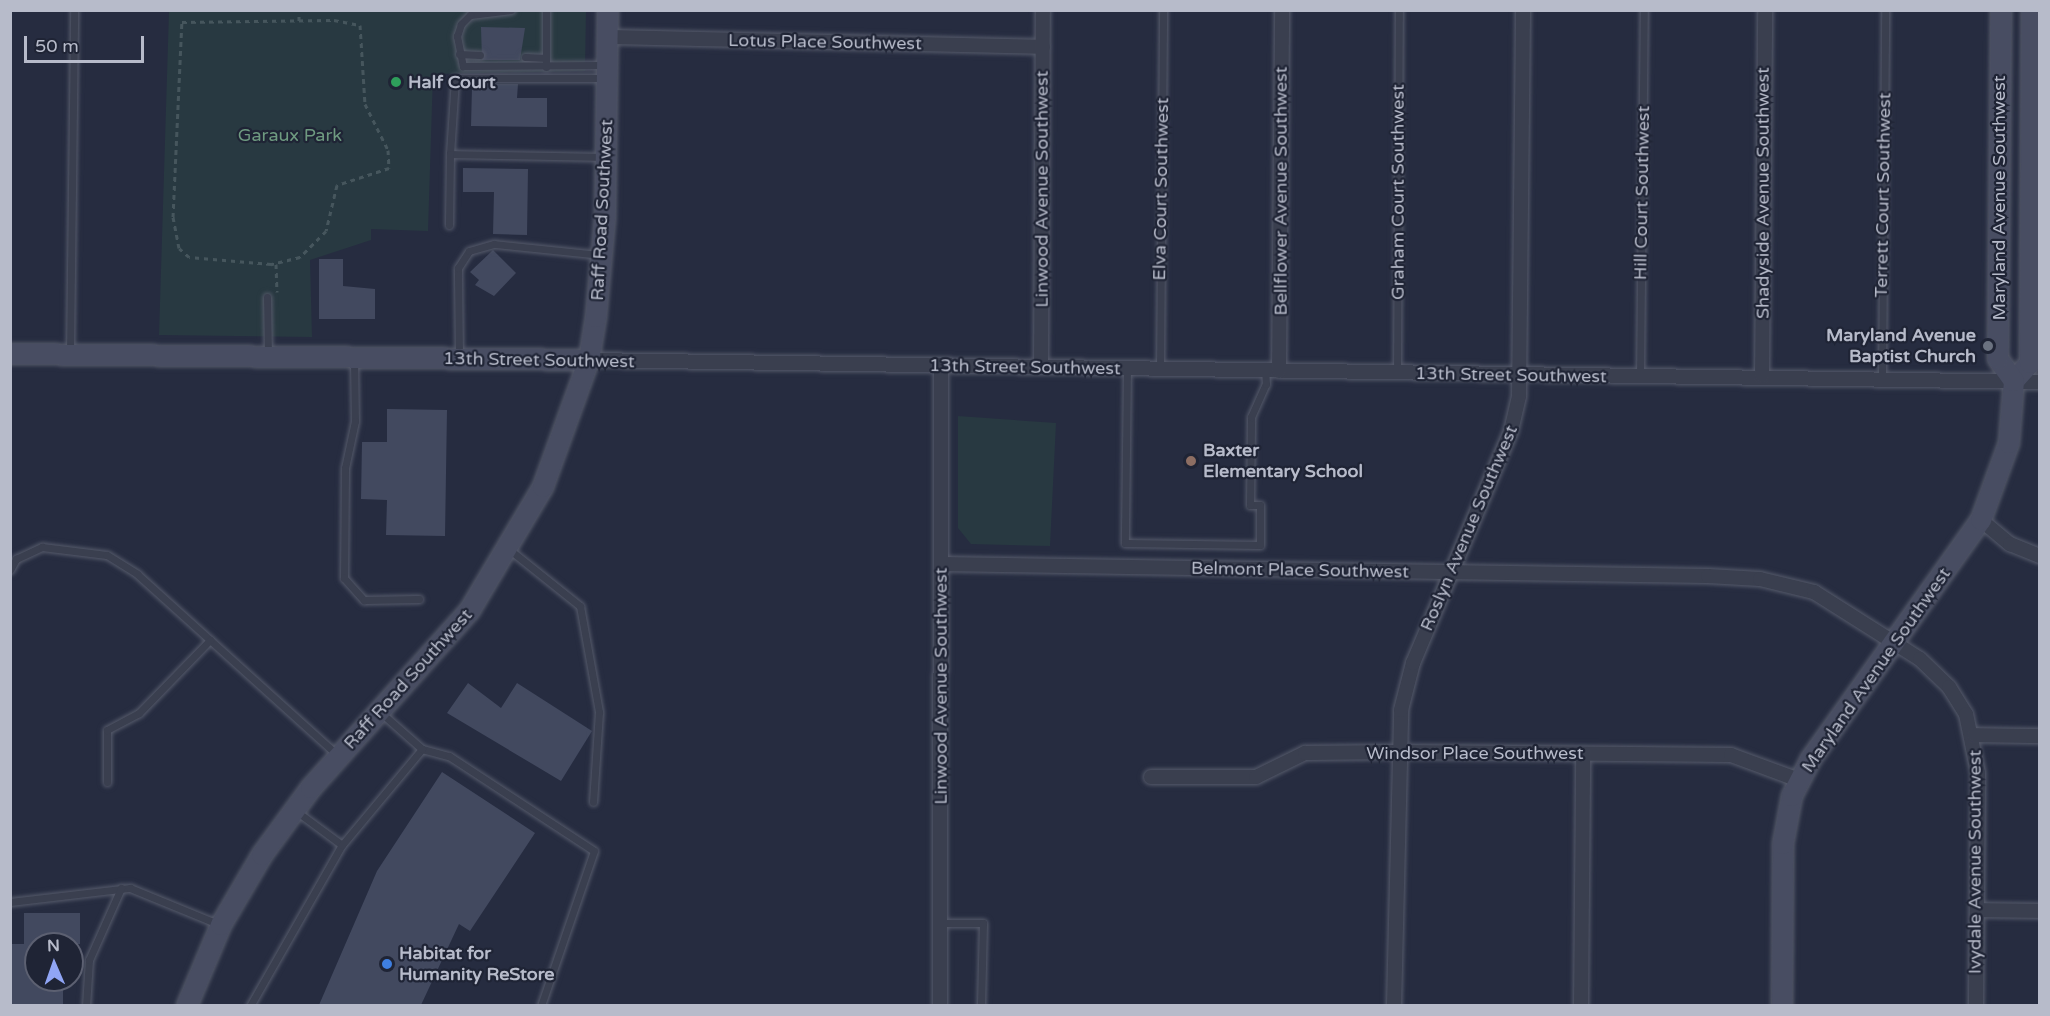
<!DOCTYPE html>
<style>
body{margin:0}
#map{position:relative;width:2050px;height:1016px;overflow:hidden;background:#262c40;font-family:"Varela Round",sans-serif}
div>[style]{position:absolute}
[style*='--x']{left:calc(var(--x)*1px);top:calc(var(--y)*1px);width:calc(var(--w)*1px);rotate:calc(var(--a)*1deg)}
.green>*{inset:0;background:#283941}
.building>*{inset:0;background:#42495f}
.path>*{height:3px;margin-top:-1.5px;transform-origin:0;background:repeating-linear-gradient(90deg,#46565d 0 4.5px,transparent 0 9px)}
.roads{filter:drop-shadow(0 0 2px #555a6a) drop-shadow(0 0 2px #555a6a)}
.lane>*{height:7px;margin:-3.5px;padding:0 3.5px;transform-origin:3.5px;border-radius:3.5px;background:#3a3f4f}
.street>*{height:14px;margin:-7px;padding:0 7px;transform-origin:7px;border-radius:7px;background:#3a3f4f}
.secondary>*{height:20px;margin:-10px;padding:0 10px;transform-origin:10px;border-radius:10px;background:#484d62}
.dots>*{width:16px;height:16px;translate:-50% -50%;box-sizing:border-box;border:3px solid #1f2435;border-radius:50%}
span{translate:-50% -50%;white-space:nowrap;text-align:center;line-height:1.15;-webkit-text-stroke:4.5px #1f2435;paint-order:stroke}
.street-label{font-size:18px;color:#b7bbca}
.poi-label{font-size:18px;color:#b7bbca;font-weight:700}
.left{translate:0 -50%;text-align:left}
.right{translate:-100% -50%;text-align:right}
.park-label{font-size:18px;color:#6e9a80}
.frame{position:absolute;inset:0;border:12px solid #b7bbca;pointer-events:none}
.north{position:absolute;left:24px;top:932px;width:60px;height:60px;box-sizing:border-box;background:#1f2435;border:2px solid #5c6071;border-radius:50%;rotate:358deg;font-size:16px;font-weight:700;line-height:24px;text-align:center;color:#b7bbca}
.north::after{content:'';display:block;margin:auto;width:21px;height:27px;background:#90a5f5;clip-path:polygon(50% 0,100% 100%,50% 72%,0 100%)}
.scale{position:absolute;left:24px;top:36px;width:120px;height:27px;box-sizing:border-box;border:3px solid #b7bbca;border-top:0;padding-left:8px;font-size:18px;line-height:21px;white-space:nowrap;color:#b7bbca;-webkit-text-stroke:4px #1f2435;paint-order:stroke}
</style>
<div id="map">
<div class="green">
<div style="clip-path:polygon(169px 11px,586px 11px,585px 71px,433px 74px,428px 231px,371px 229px,371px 240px,310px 260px,312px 337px,159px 335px)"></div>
<div style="clip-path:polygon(958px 416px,1056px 423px,1050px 546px,971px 544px,958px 528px)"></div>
</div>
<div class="building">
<div style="clip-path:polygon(481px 27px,525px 28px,520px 60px,482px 60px)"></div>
<div style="clip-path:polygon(479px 84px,518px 84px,517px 98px,547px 98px,547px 127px,471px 126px,472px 87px)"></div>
<div style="clip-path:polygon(463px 168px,528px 169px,527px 235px,493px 234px,494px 192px,463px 192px)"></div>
<div style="clip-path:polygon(493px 250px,516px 273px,494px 296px,475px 285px,479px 280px,470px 272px)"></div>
<div style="clip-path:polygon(319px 259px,343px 259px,343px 286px,375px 289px,375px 319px,319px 319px)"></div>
<div style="clip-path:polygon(387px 409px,447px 410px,445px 536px,386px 535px,387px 500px,361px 499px,362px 442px,387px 442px)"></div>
<div style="clip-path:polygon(468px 683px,501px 708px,517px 683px,592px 731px,561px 781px,447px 713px)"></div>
<div style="clip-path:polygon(442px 772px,535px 833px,470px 931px,459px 924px,421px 1005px,319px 1005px,377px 871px)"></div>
<div style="clip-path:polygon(24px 913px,80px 913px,80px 944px,36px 944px,36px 980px,63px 980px,63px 1005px,10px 1005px,10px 944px,24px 944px)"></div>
</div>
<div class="path">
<div style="--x:334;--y:20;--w:26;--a:11"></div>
<div style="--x:360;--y:25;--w:79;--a:86.4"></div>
<div style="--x:365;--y:104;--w:51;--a:63.4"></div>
<div style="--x:388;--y:150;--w:18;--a:87"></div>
<div style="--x:389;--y:168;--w:55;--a:161.9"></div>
<div style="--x:337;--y:185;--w:47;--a:103.4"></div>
<div style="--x:326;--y:231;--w:37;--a:135"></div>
<div style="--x:300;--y:257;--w:30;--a:166"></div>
<div style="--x:271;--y:264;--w:82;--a:-175.1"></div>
<div style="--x:189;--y:257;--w:13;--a:-138"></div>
<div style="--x:179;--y:248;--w:32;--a:-101"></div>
<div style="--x:173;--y:217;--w:195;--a:-87.4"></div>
<div style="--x:182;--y:22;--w:152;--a:-0.8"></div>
<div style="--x:299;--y:21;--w:11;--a:-90"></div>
<div style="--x:276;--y:264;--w:28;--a:88"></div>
</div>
<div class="roads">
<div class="lane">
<div style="--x:511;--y:10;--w:41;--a:173"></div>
<div style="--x:470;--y:15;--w:13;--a:135"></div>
<div style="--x:461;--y:24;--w:13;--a:108"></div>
<div style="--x:457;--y:36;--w:31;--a:79"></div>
<div style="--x:463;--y:66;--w:142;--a:-0.4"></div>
<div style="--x:459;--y:54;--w:21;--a:3"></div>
<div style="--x:525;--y:57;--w:21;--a:3"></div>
<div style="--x:546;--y:67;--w:57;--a:-90"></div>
<div style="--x:603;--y:157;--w:153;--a:-178.9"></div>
<div style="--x:450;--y:154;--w:76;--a:-86.2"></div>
<div style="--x:455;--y:78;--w:149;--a:0"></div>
<div style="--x:449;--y:225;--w:71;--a:-89.2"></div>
<div style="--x:267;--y:297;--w:58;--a:89"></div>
<div style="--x:70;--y:352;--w:342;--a:-89.3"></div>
<div style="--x:459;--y:356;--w:88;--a:-90.7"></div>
<div style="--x:458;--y:268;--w:20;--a:-57"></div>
<div style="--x:469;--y:251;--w:26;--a:-16"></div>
<div style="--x:494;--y:244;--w:107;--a:5.9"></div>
<div style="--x:354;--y:360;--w:61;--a:89.1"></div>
<div style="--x:355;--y:421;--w:48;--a:102"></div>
<div style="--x:345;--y:468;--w:110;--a:90.5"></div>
<div style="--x:344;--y:578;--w:30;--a:48"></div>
<div style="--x:364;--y:600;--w:55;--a:-1"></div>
<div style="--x:1127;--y:368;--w:175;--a:90.7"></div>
<div style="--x:1125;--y:543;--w:135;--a:0.8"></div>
<div style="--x:1260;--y:545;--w:40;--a:-90"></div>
<div style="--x:1260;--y:505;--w:10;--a:180"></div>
<div style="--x:1250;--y:505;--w:88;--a:-89.3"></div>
<div style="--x:1251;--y:417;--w:36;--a:-66"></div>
<div style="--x:1266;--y:384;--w:14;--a:-94"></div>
<div style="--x:1160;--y:368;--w:358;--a:-89.5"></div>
<div style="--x:1397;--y:373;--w:363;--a:-89.7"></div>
<div style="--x:1640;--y:376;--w:366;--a:-89.4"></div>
<div style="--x:1882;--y:379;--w:369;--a:-89.5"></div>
<div style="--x:510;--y:550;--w:90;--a:38.7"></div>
<div style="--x:580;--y:606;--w:108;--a:79.8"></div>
<div style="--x:599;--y:712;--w:90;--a:93.8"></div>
<div style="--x:10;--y:570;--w:13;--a:-61"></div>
<div style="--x:16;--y:559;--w:29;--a:-25"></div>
<div style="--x:42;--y:547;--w:65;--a:7"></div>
<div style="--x:107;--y:555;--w:36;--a:32"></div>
<div style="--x:137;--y:574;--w:270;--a:42.1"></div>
<div style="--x:422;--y:749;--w:28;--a:15"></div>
<div style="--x:449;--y:756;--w:173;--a:33.2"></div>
<div style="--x:594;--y:851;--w:164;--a:108.9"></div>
<div style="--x:107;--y:782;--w:52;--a:-90"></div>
<div style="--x:107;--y:730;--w:36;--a:-28"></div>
<div style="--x:139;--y:713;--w:102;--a:-45.8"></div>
<div style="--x:296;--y:811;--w:57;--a:36.5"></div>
<div style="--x:10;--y:902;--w:121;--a:-6.7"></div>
<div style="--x:130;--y:888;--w:95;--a:22.2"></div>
<div style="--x:940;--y:923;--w:43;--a:0"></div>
<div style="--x:983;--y:923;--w:83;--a:91.4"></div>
<div style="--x:86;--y:1006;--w:46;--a:-86.3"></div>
<div style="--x:89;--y:960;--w:79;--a:-66"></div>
<div style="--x:250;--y:1006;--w:185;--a:-60.3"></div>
<div style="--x:342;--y:845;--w:125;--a:-50.2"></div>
<div style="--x:422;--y:749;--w:56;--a:-138.6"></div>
</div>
<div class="street">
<div style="--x:607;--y:37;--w:436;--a:1.3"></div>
<div style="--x:589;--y:360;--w:1451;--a:0.87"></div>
<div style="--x:1041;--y:367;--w:357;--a:-89.7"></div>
<div style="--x:1279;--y:371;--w:361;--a:-89.5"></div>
<div style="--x:1762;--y:376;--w:366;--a:-89.5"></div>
<div style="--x:1981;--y:520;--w:38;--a:40"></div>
<div style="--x:2010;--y:544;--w:32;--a:22"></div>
<div style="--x:941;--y:564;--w:767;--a:0.9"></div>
<div style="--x:1708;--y:576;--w:52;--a:3.3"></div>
<div style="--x:1760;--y:579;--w:56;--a:13.5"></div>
<div style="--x:1814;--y:592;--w:125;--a:32.3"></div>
<div style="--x:1920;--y:659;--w:40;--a:44"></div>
<div style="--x:1949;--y:687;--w:32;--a:58"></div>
<div style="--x:1966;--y:714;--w:60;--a:78.5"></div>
<div style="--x:1978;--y:773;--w:233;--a:90.5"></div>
<div style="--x:1974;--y:735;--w:66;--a:0.9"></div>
<div style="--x:1151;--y:777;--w:105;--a:0"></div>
<div style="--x:1256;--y:777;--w:55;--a:-26.1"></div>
<div style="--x:1305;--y:753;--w:91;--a:-0.6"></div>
<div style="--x:1396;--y:752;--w:335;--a:0.5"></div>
<div style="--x:1731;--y:755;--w:72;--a:20.2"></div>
<div style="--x:1977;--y:910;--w:63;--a:0.9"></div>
<div style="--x:940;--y:1006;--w:640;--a:-89.91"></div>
<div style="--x:1394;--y:1006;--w:296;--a:-88.6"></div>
<div style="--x:1401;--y:710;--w:49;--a:-75.7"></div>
<div style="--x:1413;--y:663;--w:252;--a:-67.1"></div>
<div style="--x:1511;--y:431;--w:36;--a:-77"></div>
<div style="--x:1519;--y:396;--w:386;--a:-89.4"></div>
<div style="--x:1581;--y:1006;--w:252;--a:-89.5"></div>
</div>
<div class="secondary">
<div style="--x:10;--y:354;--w:579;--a:0.59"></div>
<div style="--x:2014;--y:381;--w:24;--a:-48"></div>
<div style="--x:2030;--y:363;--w:353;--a:-89.7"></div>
<div style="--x:187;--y:1006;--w:88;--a:-67.2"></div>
<div style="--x:221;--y:925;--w:81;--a:-59.6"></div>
<div style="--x:262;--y:855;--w:83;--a:-53.8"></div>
<div style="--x:311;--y:788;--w:239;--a:-48.2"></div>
<div style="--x:470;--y:610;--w:143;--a:-59.3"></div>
<div style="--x:543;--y:487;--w:135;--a:-70.1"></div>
<div style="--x:589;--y:360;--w:44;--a:-80.8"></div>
<div style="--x:596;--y:317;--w:98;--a:-84.8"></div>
<div style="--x:605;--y:219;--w:209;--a:-89.2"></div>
<div style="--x:1782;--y:1006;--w:162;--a:-89.6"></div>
<div style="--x:1783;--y:844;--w:49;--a:-79.4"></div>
<div style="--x:1792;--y:796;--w:42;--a:-62.8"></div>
<div style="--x:1811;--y:759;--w:293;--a:-54.6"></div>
<div style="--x:1981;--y:520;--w:82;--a:-70"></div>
<div style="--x:2009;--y:443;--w:62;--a:-85.4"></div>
<div style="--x:2014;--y:381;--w:27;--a:-126"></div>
<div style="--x:1998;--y:359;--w:349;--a:-89.5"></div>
</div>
</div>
<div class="dots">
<div style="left:396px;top:82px;background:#2e9e5b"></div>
<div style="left:1988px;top:346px;background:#6b7280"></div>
<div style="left:1191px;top:461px;background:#8d6e63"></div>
<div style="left:387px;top:964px;background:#3f7fe0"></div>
</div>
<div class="street-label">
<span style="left:825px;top:42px;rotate:1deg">Lotus Place Southwest</span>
<span style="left:1042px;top:189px;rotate:-90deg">Linwood Avenue Southwest</span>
<span style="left:1161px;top:189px;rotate:-89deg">Elva Court Southwest</span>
<span style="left:1281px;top:191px;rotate:-90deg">Bellflower Avenue Southwest</span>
<span style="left:1398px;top:192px;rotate:-90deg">Graham Court Southwest</span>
<span style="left:1642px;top:193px;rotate:-89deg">Hill Court Southwest</span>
<span style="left:1763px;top:193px;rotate:-90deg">Shadyside Avenue Southwest</span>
<span style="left:1883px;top:195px;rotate:-89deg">Terrett Court Southwest</span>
<span style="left:1999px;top:198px;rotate:-90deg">Maryland Avenue Southwest</span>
<span style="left:602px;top:210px;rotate:-87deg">Raff Road Southwest</span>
<span style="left:539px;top:360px;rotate:1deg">13th Street Southwest</span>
<span style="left:1025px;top:367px;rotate:1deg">13th Street Southwest</span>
<span style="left:1511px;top:375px;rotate:1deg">13th Street Southwest</span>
<span style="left:1469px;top:528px;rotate:-67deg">Roslyn Avenue Southwest</span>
<span style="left:1300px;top:570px;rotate:1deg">Belmont Place Southwest</span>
<span style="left:1876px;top:670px;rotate:-55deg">Maryland Avenue Southwest</span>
<span style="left:408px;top:679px;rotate:-48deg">Raff Road Southwest</span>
<span style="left:941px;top:686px;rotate:-90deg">Linwood Avenue Southwest</span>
<span style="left:1475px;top:753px">Windsor Place Southwest</span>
<span style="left:1975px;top:862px;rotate:-90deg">Ivydale Avenue Southwest</span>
</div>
<div class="poi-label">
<span class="left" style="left:408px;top:82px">Half Court</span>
<span class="right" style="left:1976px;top:346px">Maryland Avenue<br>Baptist Church</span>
<span class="left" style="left:1203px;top:461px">Baxter<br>Elementary School</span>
<span class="left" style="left:399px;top:964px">Habitat for<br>Humanity ReStore</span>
</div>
<div class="park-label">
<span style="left:290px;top:135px">Garaux Park</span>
</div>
<div class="frame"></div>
<div class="north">N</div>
<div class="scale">50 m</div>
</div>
